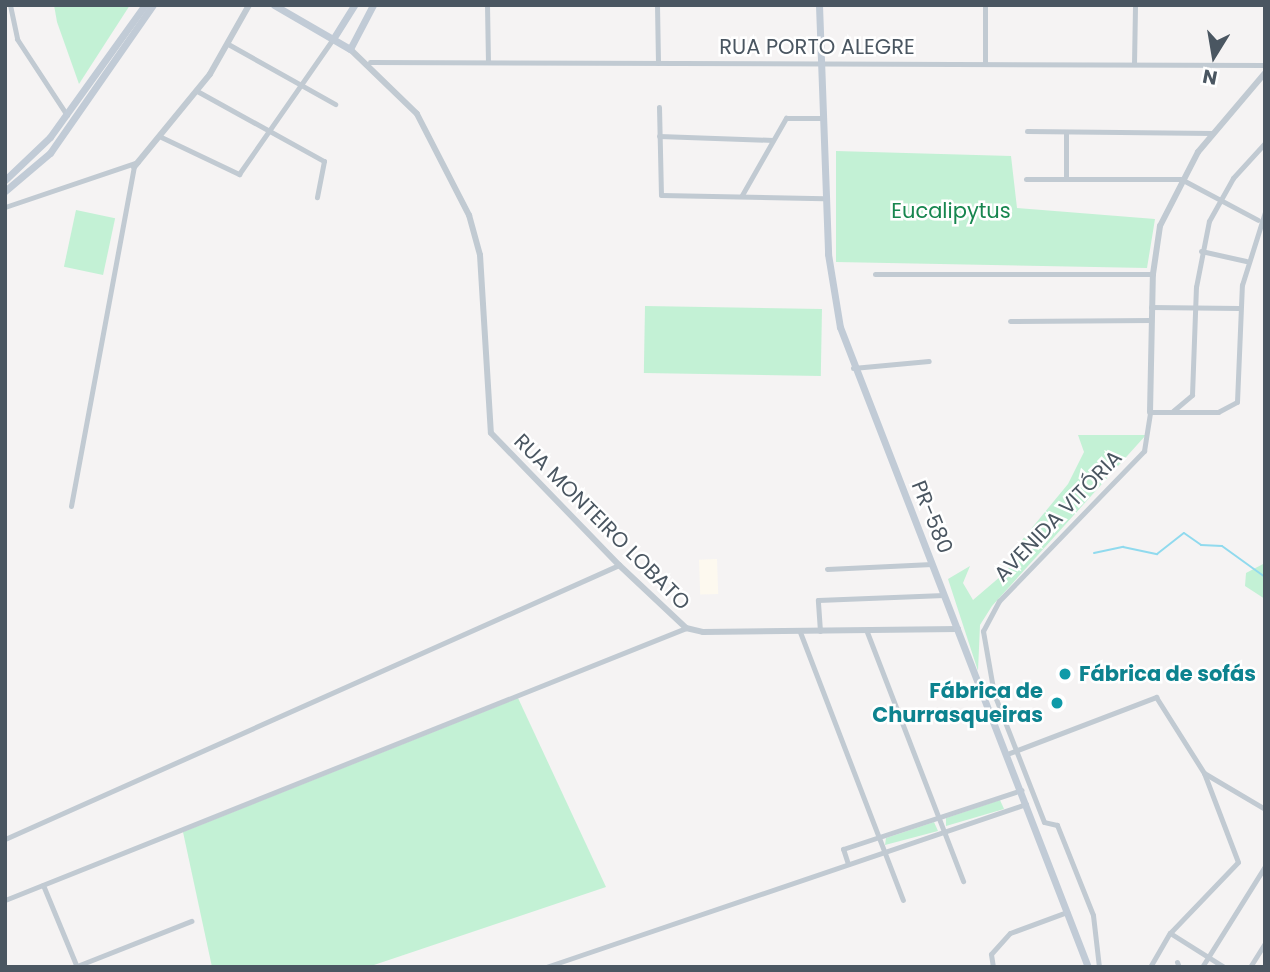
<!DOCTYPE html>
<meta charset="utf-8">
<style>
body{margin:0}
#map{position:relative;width:1270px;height:972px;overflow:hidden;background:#f5f3f3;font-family:Poppins,sans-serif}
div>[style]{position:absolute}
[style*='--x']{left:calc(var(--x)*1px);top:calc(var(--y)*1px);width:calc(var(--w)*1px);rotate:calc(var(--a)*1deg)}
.commercial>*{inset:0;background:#fdf9ef;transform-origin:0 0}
.green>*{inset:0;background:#c3f1d5;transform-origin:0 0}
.stream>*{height:2px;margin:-1px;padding:0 1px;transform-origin:1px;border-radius:1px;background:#90daee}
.minor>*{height:5px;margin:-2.5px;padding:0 2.5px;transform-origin:2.5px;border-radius:2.5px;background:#c1cad2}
.tertiary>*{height:6px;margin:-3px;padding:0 3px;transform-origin:3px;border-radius:3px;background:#c1cad2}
.secondary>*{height:7px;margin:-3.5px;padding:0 3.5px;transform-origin:3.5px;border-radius:3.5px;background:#c1cbd6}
.dots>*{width:19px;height:19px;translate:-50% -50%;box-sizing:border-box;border:4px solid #fff;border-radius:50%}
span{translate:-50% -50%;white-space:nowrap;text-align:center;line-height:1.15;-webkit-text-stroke:5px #fff;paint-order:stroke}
.street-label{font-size:21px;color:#4a5661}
.park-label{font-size:21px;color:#17864f}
.culture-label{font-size:21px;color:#0d838f;font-weight:700}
.left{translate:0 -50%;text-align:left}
.right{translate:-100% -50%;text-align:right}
.frame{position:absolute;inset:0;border:7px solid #4a5661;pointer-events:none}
.north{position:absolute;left:1179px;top:21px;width:70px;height:70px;-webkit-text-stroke:5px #fff;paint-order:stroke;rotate:191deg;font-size:19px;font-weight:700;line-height:28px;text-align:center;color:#4a5661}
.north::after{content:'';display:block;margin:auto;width:24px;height:32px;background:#4a5661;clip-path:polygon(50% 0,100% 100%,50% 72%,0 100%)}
</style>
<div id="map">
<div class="commercial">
<div style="left:717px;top:559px;width:35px;height:18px;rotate:88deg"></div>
</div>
<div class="green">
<div style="clip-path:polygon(54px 5px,130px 5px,79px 84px,57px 22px)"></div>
<div style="clip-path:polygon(836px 151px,1011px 156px,1017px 208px,1155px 219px,1147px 268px,836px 262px)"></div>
<div style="left:76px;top:210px;width:40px;height:58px;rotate:12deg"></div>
<div style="left:645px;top:306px;width:177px;height:67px;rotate:1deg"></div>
<div style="clip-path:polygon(1078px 435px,1146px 435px,992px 606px,980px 625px,978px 671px,948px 579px,970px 566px,963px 583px,973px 600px,1008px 570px,1012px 552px,1068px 484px,1084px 452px)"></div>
<div style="clip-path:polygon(1265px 563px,1265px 599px,1245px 586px,1246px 573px)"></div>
<div style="clip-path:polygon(518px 698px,606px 887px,368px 967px,212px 967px,183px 832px)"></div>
<div style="clip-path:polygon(1000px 800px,1004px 809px,946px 826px,946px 818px)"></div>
<div style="clip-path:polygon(934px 822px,938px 831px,885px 845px,886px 838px)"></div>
</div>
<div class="stream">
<div style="--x:1094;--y:553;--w:30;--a:-12"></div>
<div style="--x:1123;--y:547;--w:35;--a:12"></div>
<div style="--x:1157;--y:554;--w:34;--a:-38"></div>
<div style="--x:1184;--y:533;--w:21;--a:35"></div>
<div style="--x:1201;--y:545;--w:21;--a:3"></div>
<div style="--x:1222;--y:546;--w:53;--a:35.8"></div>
</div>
<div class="minor">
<div style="--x:10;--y:5;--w:35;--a:78"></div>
<div style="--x:17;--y:39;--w:91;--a:56.7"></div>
<div style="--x:487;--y:5;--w:56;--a:89"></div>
<div style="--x:657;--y:5;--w:58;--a:89"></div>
<div style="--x:228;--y:44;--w:123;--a:29.3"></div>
<div style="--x:370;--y:62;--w:895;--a:0.19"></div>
<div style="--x:985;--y:63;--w:58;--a:-90"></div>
<div style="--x:1134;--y:64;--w:59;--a:-89"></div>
<div style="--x:197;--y:91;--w:145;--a:28.9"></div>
<div style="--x:324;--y:161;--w:37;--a:101"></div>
<div style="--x:659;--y:107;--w:88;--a:88.7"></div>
<div style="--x:661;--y:195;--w:163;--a:1.1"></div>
<div style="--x:1027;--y:131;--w:186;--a:0.6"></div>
<div style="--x:1066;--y:132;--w:47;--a:90"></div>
<div style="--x:159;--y:136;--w:89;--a:25.4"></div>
<div style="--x:239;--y:174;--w:165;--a:-55.2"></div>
<div style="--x:659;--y:136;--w:114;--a:2"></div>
<div style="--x:1026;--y:179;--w:155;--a:0"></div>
<div style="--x:1181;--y:179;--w:87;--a:28"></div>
<div style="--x:742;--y:195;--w:89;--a:-60.3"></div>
<div style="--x:786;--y:118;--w:35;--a:0"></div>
<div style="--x:5;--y:207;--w:140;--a:-18.7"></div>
<div style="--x:1201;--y:251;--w:46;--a:12.5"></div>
<div style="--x:875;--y:274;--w:278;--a:0"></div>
<div style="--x:1151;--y:307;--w:88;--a:0.7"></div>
<div style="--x:1010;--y:321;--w:141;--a:-0.4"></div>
<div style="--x:853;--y:368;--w:76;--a:-5.3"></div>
<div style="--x:1173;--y:411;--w:25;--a:-40"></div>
<div style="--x:1192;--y:395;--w:108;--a:-87.9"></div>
<div style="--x:1196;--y:287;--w:67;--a:-78.9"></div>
<div style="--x:1209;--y:221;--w:49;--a:-60.8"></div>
<div style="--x:1233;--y:178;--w:47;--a:-47.6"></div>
<div style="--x:71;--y:506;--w:345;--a:-79.5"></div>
<div style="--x:827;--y:569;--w:105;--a:-2.7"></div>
<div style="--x:820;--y:631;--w:31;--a:-94"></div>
<div style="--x:818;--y:600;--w:126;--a:-2.3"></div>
<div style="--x:800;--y:632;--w:287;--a:69"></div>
<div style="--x:867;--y:632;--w:267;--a:68.9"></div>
<div style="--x:1007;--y:754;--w:160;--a:-20.9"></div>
<div style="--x:1156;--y:697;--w:90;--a:57.7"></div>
<div style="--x:1204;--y:773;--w:71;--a:30.5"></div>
<div style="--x:5;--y:839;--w:672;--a:-24.05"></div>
<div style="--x:848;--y:864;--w:16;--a:-108"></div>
<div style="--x:843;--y:849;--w:188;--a:-18.3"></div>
<div style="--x:43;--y:885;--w:89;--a:67.5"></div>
<div style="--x:5;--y:900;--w:733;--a:-21.77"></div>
<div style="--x:1170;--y:933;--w:64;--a:32.2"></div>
<div style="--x:1177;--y:962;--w:5;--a:68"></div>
<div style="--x:77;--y:966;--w:123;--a:-21.5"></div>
<div style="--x:546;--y:967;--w:507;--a:-18.76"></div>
<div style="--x:993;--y:967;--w:13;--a:-99"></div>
<div style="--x:991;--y:954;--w:28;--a:-48"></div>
<div style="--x:1010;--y:933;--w:61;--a:-20.2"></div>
<div style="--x:1099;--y:967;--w:52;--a:-96.6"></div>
<div style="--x:1093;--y:915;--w:97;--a:-111.8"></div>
<div style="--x:1057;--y:825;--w:13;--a:-167"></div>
<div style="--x:1044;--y:822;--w:137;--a:-111.3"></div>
<div style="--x:994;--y:694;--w:64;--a:-99.9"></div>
<div style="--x:983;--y:631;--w:34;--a:-62"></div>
<div style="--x:999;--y:601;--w:209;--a:-46"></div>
<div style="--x:1144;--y:451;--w:39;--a:-81"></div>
<div style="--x:1150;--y:412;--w:68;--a:0"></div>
<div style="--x:1218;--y:412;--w:21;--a:-28"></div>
<div style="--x:1237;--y:402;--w:117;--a:-87.6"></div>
<div style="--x:1242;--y:285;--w:77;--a:-72.5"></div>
<div style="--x:1150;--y:967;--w:39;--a:-60"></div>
<div style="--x:1170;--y:933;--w:98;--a:-46.2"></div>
<div style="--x:1238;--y:862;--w:95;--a:-110.9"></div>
<div style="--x:1202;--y:967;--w:119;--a:-58"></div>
<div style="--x:1250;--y:967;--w:28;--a:-58"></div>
</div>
<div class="tertiary">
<div style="--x:350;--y:49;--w:93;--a:44.1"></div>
<div style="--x:417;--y:114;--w:114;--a:62.8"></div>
<div style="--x:469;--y:215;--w:41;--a:74.6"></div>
<div style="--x:480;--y:255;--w:178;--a:86.5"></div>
<div style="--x:491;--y:433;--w:184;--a:45.9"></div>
<div style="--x:619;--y:565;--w:92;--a:43.2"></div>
<div style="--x:686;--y:628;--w:17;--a:13"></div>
<div style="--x:703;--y:632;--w:255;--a:-0.7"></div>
<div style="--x:134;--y:167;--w:120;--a:-50.7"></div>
<div style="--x:210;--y:74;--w:79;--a:-60.5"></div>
<div style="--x:1150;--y:412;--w:138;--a:-88.8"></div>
<div style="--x:1153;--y:274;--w:49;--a:-81.7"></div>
<div style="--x:1160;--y:226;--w:83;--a:-62.8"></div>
<div style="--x:1198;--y:152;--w:104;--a:-49.7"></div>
</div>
<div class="secondary">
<div style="--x:274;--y:5;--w:88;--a:30.1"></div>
<div style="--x:350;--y:49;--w:50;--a:-62.4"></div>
<div style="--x:819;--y:5;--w:249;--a:87.9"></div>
<div style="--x:828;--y:254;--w:74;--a:80.7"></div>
<div style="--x:840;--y:327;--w:686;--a:68.82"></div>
<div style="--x:333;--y:39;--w:40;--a:-58"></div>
<div style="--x:5;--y:180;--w:62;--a:-43.7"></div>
<div style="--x:50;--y:137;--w:163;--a:-54.3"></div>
<div style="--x:5;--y:191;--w:59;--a:-40.2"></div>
<div style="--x:50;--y:153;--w:180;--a:-55.2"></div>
</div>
<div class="dots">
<div style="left:1065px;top:674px;background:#0f9aa8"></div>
<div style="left:1057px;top:703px;background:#0f9aa8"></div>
</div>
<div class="street-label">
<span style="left:817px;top:47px">RUA PORTO ALEGRE</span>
<span style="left:1058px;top:516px;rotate:-46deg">AVENIDA VITÓRIA</span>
<span style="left:932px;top:517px;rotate:68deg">PR-580</span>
<span style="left:602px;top:522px;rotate:45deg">RUA MONTEIRO LOBATO</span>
</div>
<div class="park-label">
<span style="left:951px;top:211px">Eucalipytus</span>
</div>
<div class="culture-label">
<span class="left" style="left:1079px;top:674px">Fábrica de sofás</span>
<span class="right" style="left:1043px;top:703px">Fábrica de<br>Churrasqueiras</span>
</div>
<div class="frame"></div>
<div class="north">N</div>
</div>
